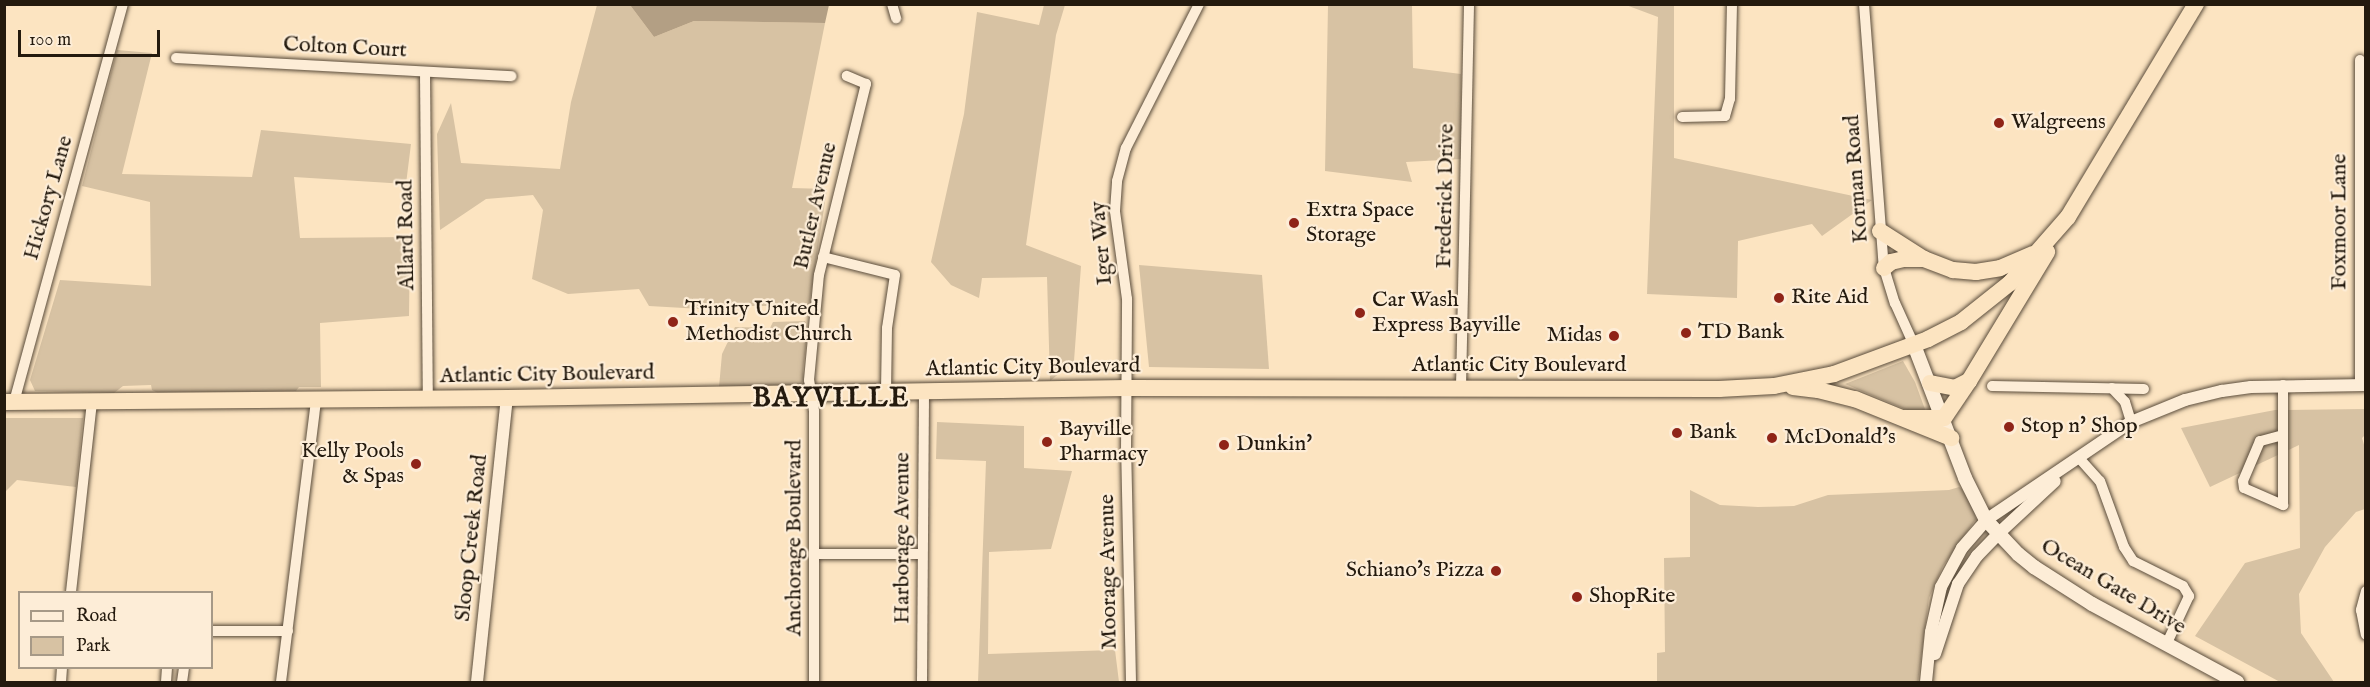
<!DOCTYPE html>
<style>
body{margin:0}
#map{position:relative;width:2370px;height:687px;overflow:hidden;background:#fce4c1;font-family:"IM FELL English",serif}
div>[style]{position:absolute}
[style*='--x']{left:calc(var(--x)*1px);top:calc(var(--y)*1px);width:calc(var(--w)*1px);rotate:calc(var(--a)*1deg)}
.green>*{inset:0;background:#d7c2a3}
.water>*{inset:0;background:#b39f84}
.roads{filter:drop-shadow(0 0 2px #5a4c3b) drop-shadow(0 0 2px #5a4c3b)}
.minor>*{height:10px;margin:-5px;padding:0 5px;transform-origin:5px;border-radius:5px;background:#fdedd7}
.tertiary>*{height:12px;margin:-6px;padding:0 6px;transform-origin:6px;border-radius:6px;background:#fdedd7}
.secondary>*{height:14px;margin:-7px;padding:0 7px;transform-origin:7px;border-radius:7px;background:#fdedd7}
.trunk>*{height:16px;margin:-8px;padding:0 8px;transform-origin:8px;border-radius:8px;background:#fce4c1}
.dots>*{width:16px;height:16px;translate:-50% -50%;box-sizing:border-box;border:3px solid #fdedd7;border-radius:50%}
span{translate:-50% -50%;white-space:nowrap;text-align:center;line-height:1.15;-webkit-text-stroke:4.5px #fdedd7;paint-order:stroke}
.street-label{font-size:22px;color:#241a0e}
.poi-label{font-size:22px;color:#241a0e}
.left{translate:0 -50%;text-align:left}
.right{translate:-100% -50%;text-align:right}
.district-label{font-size:28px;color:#241a0e;font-weight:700;letter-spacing:1.5px}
.frame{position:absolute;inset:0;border:6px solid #241a0e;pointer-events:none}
.legend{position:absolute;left:18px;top:591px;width:195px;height:78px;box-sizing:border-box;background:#fdedd7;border:2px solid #a69987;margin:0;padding:8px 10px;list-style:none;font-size:18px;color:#241a0e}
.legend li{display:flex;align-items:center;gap:12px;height:30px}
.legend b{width:30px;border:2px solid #a69987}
.scale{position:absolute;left:18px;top:30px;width:142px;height:27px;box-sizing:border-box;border:3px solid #241a0e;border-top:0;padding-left:8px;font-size:18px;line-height:21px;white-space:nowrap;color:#241a0e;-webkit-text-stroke:4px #fdedd7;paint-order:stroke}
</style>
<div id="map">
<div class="green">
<div style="clip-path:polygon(597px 5px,630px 5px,654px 37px,694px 21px,825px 23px,792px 188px,827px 189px,809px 306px,722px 306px,719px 310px,649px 306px,639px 289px,568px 294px,532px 279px,543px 210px,533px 195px,486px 199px,440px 230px,437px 134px,451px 103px,461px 163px,560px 169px,571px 102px)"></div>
<div style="clip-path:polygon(1044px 5px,1065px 5px,1056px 35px,1026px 245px,1081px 266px,1074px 361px,1050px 381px,1047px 277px,982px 278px,979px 298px,951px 285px,931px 262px,964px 114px,977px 12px,1039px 25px)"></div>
<div style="clip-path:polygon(1328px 5px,1412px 5px,1413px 68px,1461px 74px,1461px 159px,1406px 162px,1412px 182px,1325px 171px)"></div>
<div style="clip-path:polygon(1626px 5px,1674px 5px,1674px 158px,1872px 200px,1822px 236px,1812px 224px,1738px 241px,1737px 298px,1647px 294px,1658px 17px)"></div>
<div style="clip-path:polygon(117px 50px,152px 53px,122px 174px,252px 177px,261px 130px,411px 144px,406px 184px,294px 177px,300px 238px,410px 237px,409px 316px,320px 323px,321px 387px,299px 387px,296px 391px,158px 393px,152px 390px,151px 385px,123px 386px,114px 393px,35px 391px,30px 380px,60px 280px,151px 286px,150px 202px,82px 186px)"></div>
<div style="clip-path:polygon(1139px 265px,1262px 275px,1269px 369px,1149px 367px)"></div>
<div style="clip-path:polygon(805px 321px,808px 328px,803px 370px,804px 380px,799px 386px,719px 387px,722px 354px,735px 327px,770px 328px,773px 322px)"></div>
<div style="clip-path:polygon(1903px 361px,1915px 382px,1926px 412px,1912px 412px,1845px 384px)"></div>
<div style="clip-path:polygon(2365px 409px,2365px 435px,2362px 438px,2365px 448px,2365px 509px,2356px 512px,2325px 547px,2299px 594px,2301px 633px,2334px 682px,2280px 682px,2195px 636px,2245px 563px,2300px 548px,2299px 445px,2210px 487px,2181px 428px,2275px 410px)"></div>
<div style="clip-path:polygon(5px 418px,83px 418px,76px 487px,17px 480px,5px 492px)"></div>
<div style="clip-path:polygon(937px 422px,1024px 426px,1024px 468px,1072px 471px,1051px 549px,989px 552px,988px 654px,1115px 650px,1119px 682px,978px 682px,986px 461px,936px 459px)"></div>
<div style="clip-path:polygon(1959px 487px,1962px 489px,1975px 512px,1976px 519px,1943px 566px,1929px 598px,1918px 682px,1657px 682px,1657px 653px,1665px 652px,1664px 558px,1690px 557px,1690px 490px,1720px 505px,1758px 507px,1794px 506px,1828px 495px,1949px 490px)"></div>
</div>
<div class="water">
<div style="clip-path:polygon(630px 5px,829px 5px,825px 23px,694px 21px,654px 37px)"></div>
</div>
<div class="roads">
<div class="minor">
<div style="--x:892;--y:4;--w:15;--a:74"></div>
<div style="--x:1864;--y:4;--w:265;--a:85.7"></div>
<div style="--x:1884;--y:268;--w:37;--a:73"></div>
<div style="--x:1895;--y:303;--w:46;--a:65.7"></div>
<div style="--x:176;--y:58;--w:336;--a:3.1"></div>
<div style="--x:425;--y:72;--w:326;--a:89.5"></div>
<div style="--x:1682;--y:117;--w:43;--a:-1.3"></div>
<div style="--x:1725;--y:116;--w:18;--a:-74"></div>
<div style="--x:1730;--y:99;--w:95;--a:-88.8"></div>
<div style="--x:823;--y:257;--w:74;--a:14"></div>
<div style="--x:895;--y:275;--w:54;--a:98.6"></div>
<div style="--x:887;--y:328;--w:65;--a:90.9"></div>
<div style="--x:2360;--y:385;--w:325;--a:-90"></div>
<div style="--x:1992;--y:386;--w:152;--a:1.1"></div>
<div style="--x:1461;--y:387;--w:383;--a:-88.8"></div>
<div style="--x:2112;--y:388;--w:19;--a:47"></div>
<div style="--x:2125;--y:402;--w:21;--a:73"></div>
<div style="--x:14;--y:402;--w:413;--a:-74.7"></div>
<div style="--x:2283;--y:435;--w:24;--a:165"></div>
<div style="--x:2260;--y:441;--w:43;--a:113"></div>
<div style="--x:2243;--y:481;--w:7;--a:82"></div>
<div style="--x:2244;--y:488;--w:43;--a:23.6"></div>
<div style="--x:2283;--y:505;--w:120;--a:-90"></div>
<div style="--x:2079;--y:458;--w:31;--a:48"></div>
<div style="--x:2100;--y:481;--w:70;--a:70"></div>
<div style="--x:2124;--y:547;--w:17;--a:57"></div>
<div style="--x:2133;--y:561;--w:56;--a:26.6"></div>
<div style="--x:2183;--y:586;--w:12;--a:59"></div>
<div style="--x:2189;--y:596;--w:54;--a:115.1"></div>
<div style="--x:815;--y:554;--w:107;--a:0"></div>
<div style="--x:2366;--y:591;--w:20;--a:105"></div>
<div style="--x:2361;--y:610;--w:25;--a:79"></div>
<div style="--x:71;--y:592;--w:191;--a:-83.7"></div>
<div style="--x:212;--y:631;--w:76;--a:0"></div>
<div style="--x:61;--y:682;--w:14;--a:-86"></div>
<div style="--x:166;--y:682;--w:14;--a:-86"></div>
<div style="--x:182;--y:682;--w:14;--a:-82"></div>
<div style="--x:281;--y:682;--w:284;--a:-82.9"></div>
<div style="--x:814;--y:682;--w:271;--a:-90"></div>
<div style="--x:814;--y:411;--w:31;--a:-99"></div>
<div style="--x:809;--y:380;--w:105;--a:-84.6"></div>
<div style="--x:819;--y:275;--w:197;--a:-76.2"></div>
<div style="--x:866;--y:84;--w:21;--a:-157"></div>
<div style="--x:922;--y:682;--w:289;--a:-89.6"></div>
<div style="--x:1131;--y:682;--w:230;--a:-91.2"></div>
<div style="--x:1126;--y:452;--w:153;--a:-89.6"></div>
<div style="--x:1127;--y:299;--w:89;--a:-97.8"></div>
<div style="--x:1115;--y:211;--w:30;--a:-86"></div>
<div style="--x:1117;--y:181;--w:34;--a:-75"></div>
<div style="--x:1126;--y:148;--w:161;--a:-63.1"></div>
</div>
<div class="tertiary">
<div style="--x:1935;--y:654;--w:74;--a:-71.8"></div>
<div style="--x:1958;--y:584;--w:34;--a:-56"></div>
<div style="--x:1977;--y:556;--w:32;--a:-46"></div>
<div style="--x:1999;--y:533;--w:76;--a:-42.9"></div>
<div style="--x:477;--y:682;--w:286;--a:-84"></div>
<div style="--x:1926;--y:682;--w:50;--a:-84.3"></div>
<div style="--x:1931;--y:632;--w:46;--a:-77.5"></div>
<div style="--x:1941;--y:587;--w:44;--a:-61.7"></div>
<div style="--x:1962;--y:548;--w:37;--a:-49"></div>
<div style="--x:1986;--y:520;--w:175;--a:-34.1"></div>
<div style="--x:2131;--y:422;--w:58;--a:-22.2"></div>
<div style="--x:2185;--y:400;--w:38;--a:-14"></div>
<div style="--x:2222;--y:391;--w:29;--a:-8"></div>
<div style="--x:2251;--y:387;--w:115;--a:-1"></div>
</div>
<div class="secondary">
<div style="--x:1914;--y:345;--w:142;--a:69"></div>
<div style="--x:1965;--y:478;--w:47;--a:63.4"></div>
<div style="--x:1986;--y:520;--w:47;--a:46.7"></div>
<div style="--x:2018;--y:554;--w:21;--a:39"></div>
<div style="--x:2034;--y:567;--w:69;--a:32.5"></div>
<div style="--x:2092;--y:604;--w:165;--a:28.3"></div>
</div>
<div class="trunk">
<div style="--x:1880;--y:231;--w:52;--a:32.5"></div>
<div style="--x:1924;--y:259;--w:31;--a:21"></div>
<div style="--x:1953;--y:270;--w:23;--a:5"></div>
<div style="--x:1976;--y:272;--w:24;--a:-9"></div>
<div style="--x:2000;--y:268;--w:36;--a:-23"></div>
<div style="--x:1884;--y:268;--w:9;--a:-41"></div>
<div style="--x:1891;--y:262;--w:13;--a:-13"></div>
<div style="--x:1904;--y:259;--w:20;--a:0"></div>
<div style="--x:1930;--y:383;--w:25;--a:11"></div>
<div style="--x:1955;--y:388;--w:16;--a:-27"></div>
<div style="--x:1793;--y:387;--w:25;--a:7"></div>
<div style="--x:1818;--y:390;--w:38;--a:14"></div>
<div style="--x:1855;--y:399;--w:104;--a:22.1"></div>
<div style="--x:4;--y:402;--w:503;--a:-0.46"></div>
<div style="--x:507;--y:398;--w:620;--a:-0.92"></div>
<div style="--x:1127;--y:388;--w:592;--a:0.1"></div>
<div style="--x:1719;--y:389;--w:55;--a:-3.1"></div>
<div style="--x:1774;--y:386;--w:61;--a:-11.3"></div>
<div style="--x:1834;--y:374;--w:100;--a:-20.4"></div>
<div style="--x:1928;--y:339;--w:37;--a:-27"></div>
<div style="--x:1961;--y:322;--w:63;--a:-38.5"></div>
<div style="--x:2010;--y:283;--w:88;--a:-48.7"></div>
<div style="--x:2068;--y:217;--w:249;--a:-59"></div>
<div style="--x:1904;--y:418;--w:40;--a:0"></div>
<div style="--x:1944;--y:418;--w:45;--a:-56"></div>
<div style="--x:1969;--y:381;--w:151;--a:-58.8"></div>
</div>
</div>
<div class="dots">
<div style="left:1999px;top:123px;background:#8f2418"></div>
<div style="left:1294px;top:223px;background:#8f2418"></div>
<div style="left:1779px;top:298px;background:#8f2418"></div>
<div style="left:1360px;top:313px;background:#8f2418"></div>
<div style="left:673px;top:322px;background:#8f2418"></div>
<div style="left:1686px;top:333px;background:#8f2418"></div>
<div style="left:1614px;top:336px;background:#8f2418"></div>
<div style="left:2009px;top:427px;background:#8f2418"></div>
<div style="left:1677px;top:433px;background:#8f2418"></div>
<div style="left:1772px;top:438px;background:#8f2418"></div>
<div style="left:1047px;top:442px;background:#8f2418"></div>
<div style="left:1224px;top:445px;background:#8f2418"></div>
<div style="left:416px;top:464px;background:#8f2418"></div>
<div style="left:1496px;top:571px;background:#8f2418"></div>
<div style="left:1577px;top:597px;background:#8f2418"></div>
</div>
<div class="street-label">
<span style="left:345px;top:48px;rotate:3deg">Colton Court</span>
<span style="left:1857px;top:179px;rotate:-94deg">Korman Road</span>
<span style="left:1446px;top:196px;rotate:-89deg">Frederick Drive</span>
<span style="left:49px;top:198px;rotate:-74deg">Hickory Lane</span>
<span style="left:816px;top:206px;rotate:-77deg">Butler Avenue</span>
<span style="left:2340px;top:222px;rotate:-90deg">Foxmoor Lane</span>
<span style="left:407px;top:235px;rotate:-91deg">Allard Road</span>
<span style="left:1102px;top:243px;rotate:-95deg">Iger Way</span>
<span style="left:1519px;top:366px">Atlantic City Boulevard</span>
<span style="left:1033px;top:368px;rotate:-1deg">Atlantic City Boulevard</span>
<span style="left:547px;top:375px;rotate:-1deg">Atlantic City Boulevard</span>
<span style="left:472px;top:538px;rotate:-84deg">Sloop Creek Road</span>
<span style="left:795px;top:538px;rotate:-90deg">Anchorage Boulevard</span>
<span style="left:903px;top:538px;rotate:-90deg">Harborage Avenue</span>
<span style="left:1109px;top:572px;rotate:-91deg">Moorage Avenue</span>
<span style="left:2113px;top:587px;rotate:31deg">Ocean Gate Drive</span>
</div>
<div class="poi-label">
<span class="left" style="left:2011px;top:123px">Walgreens</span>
<span class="left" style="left:1306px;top:223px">Extra Space<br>Storage</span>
<span class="left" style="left:1791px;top:298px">Rite Aid</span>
<span class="left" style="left:1372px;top:313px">Car Wash<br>Express Bayville</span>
<span class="left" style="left:685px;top:322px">Trinity United<br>Methodist Church</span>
<span class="left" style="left:1698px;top:333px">TD Bank</span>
<span class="right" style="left:1602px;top:336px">Midas</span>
<span class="left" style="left:2021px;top:427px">Stop n' Shop</span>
<span class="left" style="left:1059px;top:442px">Bayville<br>Pharmacy</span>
<span class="left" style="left:1689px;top:433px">Bank</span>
<span class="left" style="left:1784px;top:438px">McDonald's</span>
<span class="left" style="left:1236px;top:445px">Dunkin'</span>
<span class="right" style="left:404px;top:464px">Kelly Pools<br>&amp; Spas</span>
<span class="right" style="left:1484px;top:571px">Schiano's Pizza</span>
<span class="left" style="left:1589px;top:597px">ShopRite</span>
</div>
<div class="district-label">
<span style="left:831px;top:399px">BAYVILLE</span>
</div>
<div class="frame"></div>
<ul class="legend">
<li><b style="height:8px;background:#fdedd7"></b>Road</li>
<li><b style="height:16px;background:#d7c2a3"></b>Park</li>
</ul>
<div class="scale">100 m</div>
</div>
